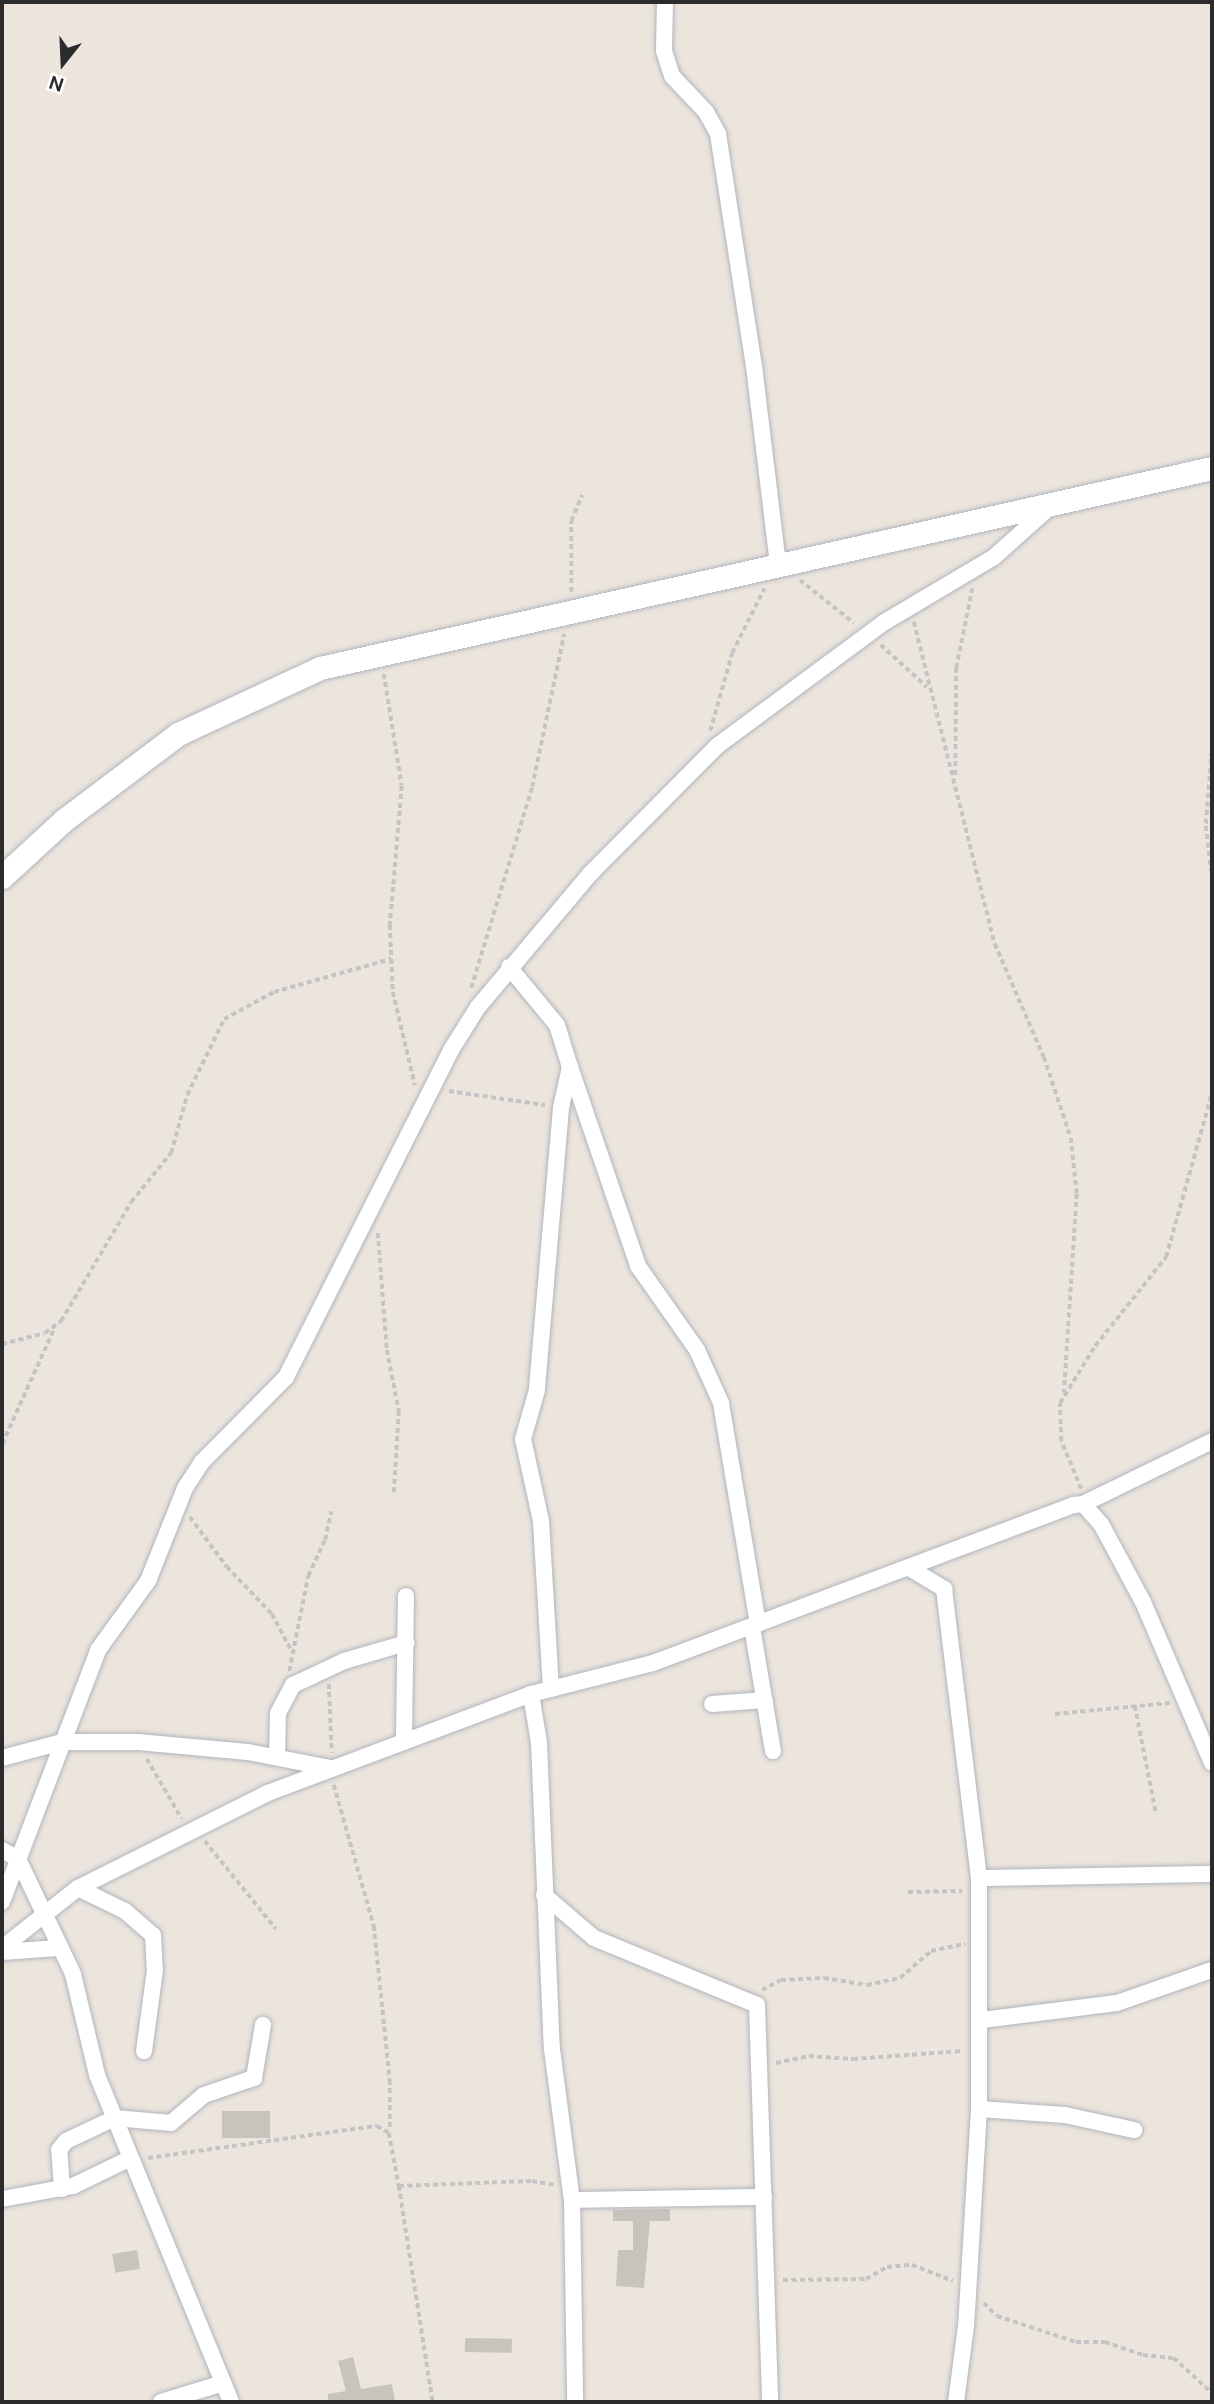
<!DOCTYPE html>
<style>
body{margin:0}
#map{position:relative;width:1214px;height:2404px;overflow:hidden;background:#ece5dd;font-family:"DM Sans",sans-serif}
div>[style]{position:absolute}
[style*='--x']{left:calc(var(--x)*1px);top:calc(var(--y)*1px);width:calc(var(--w)*1px);rotate:calc(var(--a)*1deg)}
.building>*{inset:0;background:#c8c3bc;transform-origin:0 0}
.path>*{height:3.5px;margin-top:-1.75px;transform-origin:0;background:repeating-linear-gradient(90deg,#c4c4c4 0 5px,transparent 0 8.5px)}
.roads{filter:drop-shadow(0 0 2px #b1b5be) drop-shadow(0 0 2px #b1b5be)}
.street>*{height:16px;margin:-8px;padding:0 8px;transform-origin:8px;border-radius:8px;background:#fff}
.secondary>*{height:23px;margin:-11.5px;padding:0 11.5px;transform-origin:11.5px;border-radius:11.5px;background:#fff}
span{translate:-50% -50%;white-space:nowrap;text-align:center;line-height:1.15;-webkit-text-stroke:5px #fff;paint-order:stroke}
.frame{position:absolute;inset:0;border:4px solid #2b2b2b;pointer-events:none}
.north{position:absolute;left:28px;top:28px;width:70px;height:70px;-webkit-text-stroke:5px #fff;paint-order:stroke;rotate:198deg;font-size:19px;font-weight:700;line-height:28px;text-align:center;color:#2b2b2b}
.north::after{content:'';display:block;margin:auto;width:24px;height:32px;background:#2b2b2b;clip-path:polygon(50% 0,100% 100%,50% 72%,0 100%)}
</style>
<div id="map">
<div class="building">
<div style="left:222px;top:2111px;width:48px;height:27px"></div>
<div style="clip-path:polygon(670px 2209px,670px 2221px,650px 2221px,644px 2288px,616px 2286px,618px 2250px,633px 2250px,633px 2221px,613px 2221px,613px 2210px)"></div>
<div style="left:137px;top:2250px;width:19px;height:25px;rotate:81deg"></div>
<div style="left:465px;top:2338px;width:47px;height:14px;rotate:1deg"></div>
<div style="clip-path:polygon(353px 2357px,361px 2389px,392px 2384px,395px 2402px,328px 2402px,328px 2394px,346px 2391px,338px 2361px)"></div>
</div>
<div class="path">
<div style="--x:800;--y:580;--w:69;--a:38.5"></div>
<div style="--x:571;--y:592;--w:71;--a:-90"></div>
<div style="--x:571;--y:521;--w:28;--a:-67"></div>
<div style="--x:914;--y:622;--w:332;--a:75.9"></div>
<div style="--x:995;--y:944;--w:123;--a:66.6"></div>
<div style="--x:1044;--y:1057;--w:85;--a:71.6"></div>
<div style="--x:1071;--y:1138;--w:56;--a:83.9"></div>
<div style="--x:1077;--y:1194;--w:199;--a:93.7"></div>
<div style="--x:881;--y:645;--w:62;--a:42.4"></div>
<div style="--x:384;--y:674;--w:113;--a:80.9"></div>
<div style="--x:402;--y:786;--w:140;--a:94.9"></div>
<div style="--x:390;--y:925;--w:67;--a:87.4"></div>
<div style="--x:393;--y:992;--w:96;--a:76.7"></div>
<div style="--x:710;--y:731;--w:81;--a:-74.2"></div>
<div style="--x:732;--y:653;--w:72;--a:-63.4"></div>
<div style="--x:1212;--y:751;--w:75;--a:94.6"></div>
<div style="--x:1206;--y:826;--w:50;--a:83.2"></div>
<div style="--x:955;--y:775;--w:107;--a:-89.5"></div>
<div style="--x:956;--y:668;--w:81;--a:-78.6"></div>
<div style="--x:471;--y:988;--w:210;--a:-73.1"></div>
<div style="--x:532;--y:787;--w:156;--a:-78.2"></div>
<div style="--x:449;--y:1091;--w:97;--a:8.3"></div>
<div style="--x:378;--y:1233;--w:117;--a:85.6"></div>
<div style="--x:387;--y:1350;--w:62;--a:78.9"></div>
<div style="--x:399;--y:1411;--w:84;--a:93.4"></div>
<div style="--x:2;--y:1344;--w:44;--a:-14.3"></div>
<div style="--x:45;--y:1333;--w:20;--a:-37"></div>
<div style="--x:61;--y:1321;--w:138;--a:-59.5"></div>
<div style="--x:131;--y:1202;--w:63;--a:-50.8"></div>
<div style="--x:171;--y:1153;--w:60;--a:-74.6"></div>
<div style="--x:187;--y:1095;--w:85;--a:-64"></div>
<div style="--x:224;--y:1019;--w:57;--a:-28.4"></div>
<div style="--x:274;--y:992;--w:122;--a:-15.8"></div>
<div style="--x:2;--y:1444;--w:124;--a:-65.7"></div>
<div style="--x:1081;--y:1489;--w:52;--a:-112.6"></div>
<div style="--x:1061;--y:1441;--w:38;--a:-92"></div>
<div style="--x:1060;--y:1403;--w:67;--a:-58.4"></div>
<div style="--x:1095;--y:1346;--w:114;--a:-51.4"></div>
<div style="--x:1166;--y:1257;--w:171;--a:-74.4"></div>
<div style="--x:190;--y:1517;--w:62;--a:53.5"></div>
<div style="--x:227;--y:1567;--w:65;--a:46.2"></div>
<div style="--x:272;--y:1614;--w:40;--a:62"></div>
<div style="--x:289;--y:1671;--w:97;--a:-78.7"></div>
<div style="--x:308;--y:1576;--w:40;--a:-65"></div>
<div style="--x:325;--y:1540;--w:29;--a:-78"></div>
<div style="--x:329;--y:1684;--w:69;--a:87.5"></div>
<div style="--x:1135;--y:1706;--w:109;--a:78.9"></div>
<div style="--x:1055;--y:1714;--w:116;--a:-5.5"></div>
<div style="--x:147;--y:1759;--w:69;--a:59.7"></div>
<div style="--x:334;--y:1785;--w:147;--a:74.2"></div>
<div style="--x:374;--y:1926;--w:155;--a:84.1"></div>
<div style="--x:390;--y:2080;--w:51;--a:90"></div>
<div style="--x:205;--y:1841;--w:113;--a:51.1"></div>
<div style="--x:908;--y:1892;--w:54;--a:-1.1"></div>
<div style="--x:762;--y:1990;--w:21;--a:-28"></div>
<div style="--x:781;--y:1980;--w:43;--a:-2.7"></div>
<div style="--x:824;--y:1978;--w:44;--a:9.2"></div>
<div style="--x:867;--y:1985;--w:34;--a:-12"></div>
<div style="--x:900;--y:1978;--w:41;--a:-41.1"></div>
<div style="--x:931;--y:1951;--w:35;--a:-12"></div>
<div style="--x:776;--y:2063;--w:34;--a:-12"></div>
<div style="--x:809;--y:2056;--w:44;--a:3.9"></div>
<div style="--x:853;--y:2059;--w:109;--a:-4.2"></div>
<div style="--x:148;--y:2158;--w:231;--a:-8"></div>
<div style="--x:377;--y:2126;--w:14;--a:30"></div>
<div style="--x:389;--y:2133;--w:54;--a:79.3"></div>
<div style="--x:399;--y:2186;--w:133;--a:-2.2"></div>
<div style="--x:532;--y:2181;--w:22;--a:10"></div>
<div style="--x:399;--y:2186;--w:219;--a:81.1"></div>
<div style="--x:783;--y:2280;--w:83;--a:-0.7"></div>
<div style="--x:866;--y:2279;--w:24;--a:-30"></div>
<div style="--x:887;--y:2267;--w:25;--a:-5"></div>
<div style="--x:912;--y:2265;--w:44;--a:21.3"></div>
<div style="--x:984;--y:2303;--w:18;--a:45"></div>
<div style="--x:997;--y:2316;--w:83;--a:18.2"></div>
<div style="--x:1076;--y:2342;--w:29;--a:0"></div>
<div style="--x:1105;--y:2342;--w:40;--a:18.9"></div>
<div style="--x:1143;--y:2355;--w:31;--a:6"></div>
<div style="--x:1174;--y:2358;--w:52;--a:42.6"></div>
</div>
<div class="roads">
<div class="street">
<div style="--x:665;--y:2;--w:49;--a:91.2"></div>
<div style="--x:664;--y:51;--w:26;--a:72"></div>
<div style="--x:672;--y:76;--w:50;--a:46.6"></div>
<div style="--x:706;--y:112;--w:25;--a:61"></div>
<div style="--x:718;--y:134;--w:235;--a:81.2"></div>
<div style="--x:754;--y:366;--w:200;--a:83.1"></div>
<div style="--x:509;--y:967;--w:75;--a:50.4"></div>
<div style="--x:557;--y:1025;--w:44;--a:72.8"></div>
<div style="--x:570;--y:1067;--w:42;--a:102.4"></div>
<div style="--x:561;--y:1108;--w:283;--a:94.9"></div>
<div style="--x:537;--y:1390;--w:51;--a:105.9"></div>
<div style="--x:523;--y:1439;--w:84;--a:77.6"></div>
<div style="--x:541;--y:1521;--w:168;--a:86.6"></div>
<div style="--x:570;--y:1067;--w:210;--a:71.1"></div>
<div style="--x:638;--y:1266;--w:103;--a:54.9"></div>
<div style="--x:697;--y:1350;--w:58;--a:65.6"></div>
<div style="--x:721;--y:1403;--w:224;--a:80.5"></div>
<div style="--x:1083;--y:1504;--w:144;--a:-26"></div>
<div style="--x:911;--y:1569;--w:39;--a:31"></div>
<div style="--x:944;--y:1589;--w:291;--a:83.1"></div>
<div style="--x:979;--y:1878;--w:231;--a:90"></div>
<div style="--x:979;--y:2109;--w:217;--a:93.4"></div>
<div style="--x:966;--y:2326;--w:77;--a:97.5"></div>
<div style="--x:752;--y:1627;--w:126;--a:80.4"></div>
<div style="--x:531;--y:1694;--w:50;--a:80.7"></div>
<div style="--x:539;--y:1743;--w:306;--a:87.6"></div>
<div style="--x:552;--y:2049;--w:152;--a:82.5"></div>
<div style="--x:572;--y:2200;--w:202;--a:89.1"></div>
<div style="--x:712;--y:1704;--w:53;--a:-4.3"></div>
<div style="--x:404;--y:1737;--w:141;--a:-89.2"></div>
<div style="--x:277;--y:1757;--w:44;--a:-88.7"></div>
<div style="--x:278;--y:1713;--w:32;--a:-62"></div>
<div style="--x:293;--y:1685;--w:56;--a:-25.2"></div>
<div style="--x:344;--y:1661;--w:65;--a:-16.2"></div>
<div style="--x:2;--y:1758;--w:62;--a:-14.9"></div>
<div style="--x:62;--y:1742;--w:76;--a:0"></div>
<div style="--x:138;--y:1742;--w:110;--a:5.2"></div>
<div style="--x:248;--y:1752;--w:84;--a:11"></div>
<div style="--x:2;--y:1850;--w:18;--a:29"></div>
<div style="--x:18;--y:1859;--w:127;--a:64.4"></div>
<div style="--x:73;--y:1974;--w:104;--a:76.6"></div>
<div style="--x:97;--y:2075;--w:353;--a:67.7"></div>
<div style="--x:979;--y:1878;--w:233;--a:-1"></div>
<div style="--x:78;--y:1888;--w:52;--a:26.1"></div>
<div style="--x:125;--y:1911;--w:37;--a:41"></div>
<div style="--x:153;--y:1935;--w:35;--a:87"></div>
<div style="--x:155;--y:1970;--w:82;--a:97.7"></div>
<div style="--x:544;--y:1895;--w:66;--a:40.7"></div>
<div style="--x:594;--y:1938;--w:176;--a:22.3"></div>
<div style="--x:757;--y:2005;--w:397;--a:88.1"></div>
<div style="--x:2;--y:1902;--w:270;--a:-69.1"></div>
<div style="--x:98;--y:1650;--w:85;--a:-54.1"></div>
<div style="--x:148;--y:1581;--w:100;--a:-68.3"></div>
<div style="--x:185;--y:1488;--w:31;--a:-57"></div>
<div style="--x:202;--y:1462;--w:120;--a:-45.3"></div>
<div style="--x:286;--y:1377;--w:366;--a:-63.2"></div>
<div style="--x:451;--y:1050;--w:51;--a:-57.9"></div>
<div style="--x:478;--y:1007;--w:174;--a:-49.9"></div>
<div style="--x:590;--y:874;--w:180;--a:-45.2"></div>
<div style="--x:717;--y:746;--w:207;--a:-36.5"></div>
<div style="--x:883;--y:623;--w:129;--a:-30.7"></div>
<div style="--x:994;--y:557;--w:76;--a:-41.8"></div>
<div style="--x:2;--y:1948;--w:97;--a:-38.3"></div>
<div style="--x:78;--y:1888;--w:212;--a:-26.6"></div>
<div style="--x:268;--y:1793;--w:281;--a:-20.6"></div>
<div style="--x:531;--y:1694;--w:126;--a:-14.3"></div>
<div style="--x:653;--y:1663;--w:450;--a:-20.6"></div>
<div style="--x:1074;--y:1505;--w:9;--a:-6"></div>
<div style="--x:1083;--y:1504;--w:27;--a:48"></div>
<div style="--x:1101;--y:1524;--w:89;--a:61.7"></div>
<div style="--x:1143;--y:1602;--w:175;--a:66.8"></div>
<div style="--x:2;--y:1952;--w:56;--a:-4.1"></div>
<div style="--x:982;--y:2020;--w:136;--a:-7.2"></div>
<div style="--x:1117;--y:2003;--w:101;--a:-19.2"></div>
<div style="--x:979;--y:2109;--w:86;--a:4"></div>
<div style="--x:1065;--y:2115;--w:71;--a:12.3"></div>
<div style="--x:62;--y:2189;--w:39;--a:-94"></div>
<div style="--x:59;--y:2150;--w:11;--a:-52"></div>
<div style="--x:66;--y:2141;--w:54;--a:-25.1"></div>
<div style="--x:115;--y:2118;--w:56;--a:5.1"></div>
<div style="--x:171;--y:2123;--w:43;--a:-40.3"></div>
<div style="--x:204;--y:2095;--w:53;--a:-18.8"></div>
<div style="--x:254;--y:2078;--w:54;--a:-80.4"></div>
<div style="--x:2;--y:2199;--w:72;--a:-10.4"></div>
<div style="--x:73;--y:2186;--w:64;--a:-25.8"></div>
<div style="--x:572;--y:2200;--w:192;--a:-0.9"></div>
<div style="--x:161;--y:2402;--w:65;--a:-17"></div>
</div>
<div class="secondary">
<div style="--x:2;--y:877;--w:84;--a:-42.6"></div>
<div style="--x:64;--y:820;--w:143;--a:-37"></div>
<div style="--x:178;--y:734;--w:157;--a:-24.9"></div>
<div style="--x:320;--y:668;--w:914;--a:-12.64"></div>
</div>
</div>
<div class="frame"></div>
<div class="north">N</div>
</div>
